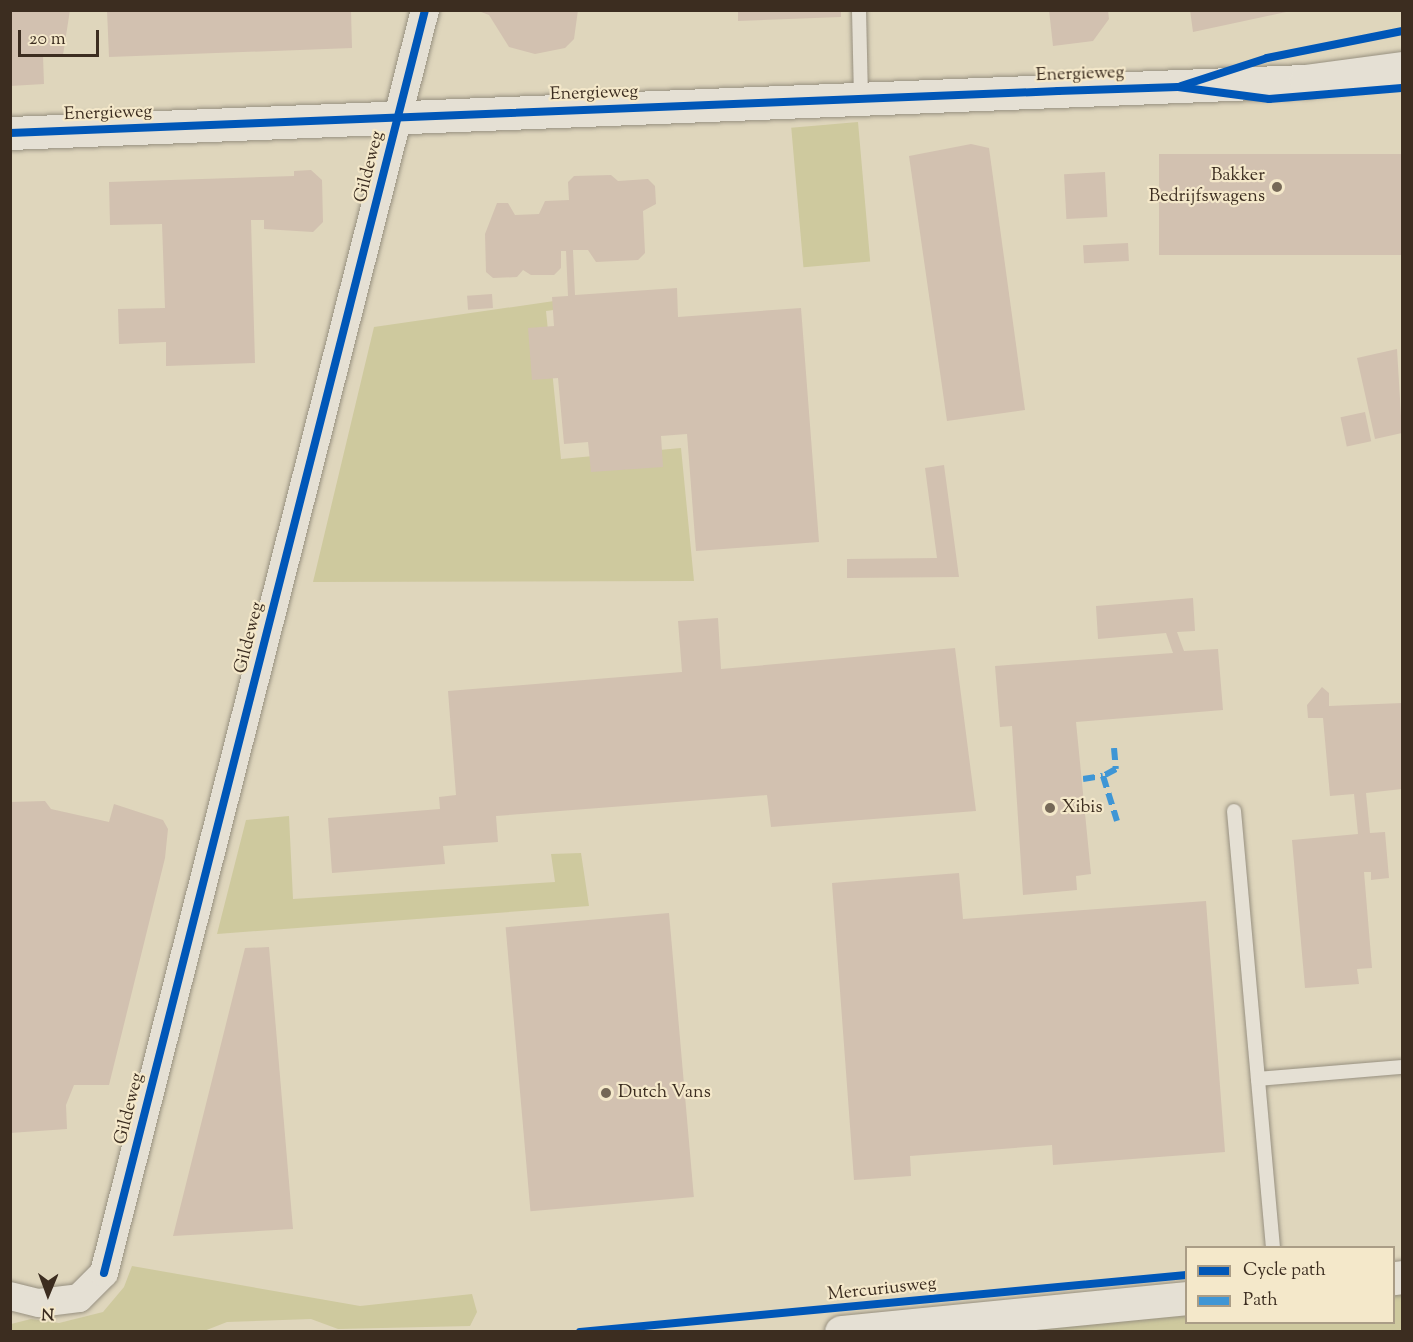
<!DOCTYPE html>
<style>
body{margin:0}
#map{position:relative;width:1413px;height:1342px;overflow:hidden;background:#dfd6bc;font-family:"Sorts Mill Goudy",serif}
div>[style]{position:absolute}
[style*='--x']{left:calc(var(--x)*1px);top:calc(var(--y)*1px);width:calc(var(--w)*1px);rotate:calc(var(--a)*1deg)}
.green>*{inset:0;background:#cec99e;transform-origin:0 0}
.building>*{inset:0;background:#d2c1b0;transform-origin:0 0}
.roads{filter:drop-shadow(0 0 2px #979080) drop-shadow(0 0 2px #979080)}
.lane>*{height:14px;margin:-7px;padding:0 7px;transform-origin:7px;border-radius:7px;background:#e5e0d4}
.street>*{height:28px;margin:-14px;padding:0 14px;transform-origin:14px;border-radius:14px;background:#e5e0d4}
.secondary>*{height:33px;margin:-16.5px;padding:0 16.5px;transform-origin:16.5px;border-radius:16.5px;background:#e5e0d4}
.quiet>*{height:6px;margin-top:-3px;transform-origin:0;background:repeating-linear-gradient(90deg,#3f96d5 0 12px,transparent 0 18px)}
.cycleway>*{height:8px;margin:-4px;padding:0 4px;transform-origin:4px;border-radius:4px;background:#0057b8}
.dots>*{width:16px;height:16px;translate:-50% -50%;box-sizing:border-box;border:3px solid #f4e8ca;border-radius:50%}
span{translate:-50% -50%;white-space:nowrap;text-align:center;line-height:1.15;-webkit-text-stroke:4.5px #f4e8ca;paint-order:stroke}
.street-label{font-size:18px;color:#3c2d20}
.poi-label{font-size:18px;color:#3c2d20}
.right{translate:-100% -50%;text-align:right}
.left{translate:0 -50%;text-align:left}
.frame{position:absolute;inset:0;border:12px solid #3c2d20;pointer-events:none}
.legend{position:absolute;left:1185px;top:1246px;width:210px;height:78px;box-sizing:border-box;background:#f4e8ca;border:2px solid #aa9d86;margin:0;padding:8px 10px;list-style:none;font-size:18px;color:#3c2d20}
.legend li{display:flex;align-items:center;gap:12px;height:30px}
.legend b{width:30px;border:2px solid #aa9d86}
.north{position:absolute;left:18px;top:1264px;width:60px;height:60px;-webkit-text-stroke:4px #f4e8ca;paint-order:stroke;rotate:181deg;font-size:16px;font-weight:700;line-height:24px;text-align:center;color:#3c2d20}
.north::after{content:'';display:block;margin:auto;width:21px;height:27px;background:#3c2d20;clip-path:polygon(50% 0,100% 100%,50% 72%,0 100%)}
.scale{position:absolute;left:18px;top:30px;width:81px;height:27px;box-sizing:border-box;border:3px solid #3c2d20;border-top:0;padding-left:8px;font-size:18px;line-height:21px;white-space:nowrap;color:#3c2d20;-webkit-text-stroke:4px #f4e8ca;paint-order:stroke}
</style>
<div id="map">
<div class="green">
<div style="left:858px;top:122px;width:140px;height:67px;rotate:85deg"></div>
<div style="clip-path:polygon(561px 300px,561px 309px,546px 311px,561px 459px,681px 448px,694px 581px,313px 582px,374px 327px)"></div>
<div style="clip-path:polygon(289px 816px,293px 899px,555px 882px,551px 854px,581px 853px,589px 906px,217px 934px,246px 820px)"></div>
<div style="clip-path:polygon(132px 1266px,360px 1306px,472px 1294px,477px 1312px,470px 1326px,338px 1329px,311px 1319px,227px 1322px,204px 1331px,11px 1331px,11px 1324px,31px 1319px,59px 1323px,103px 1312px,124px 1287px)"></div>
<div style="clip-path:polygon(1402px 1294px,1402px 1331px,960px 1332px,1186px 1311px,1186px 1322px,1394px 1322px,1394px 1295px)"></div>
</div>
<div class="building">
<div style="clip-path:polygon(10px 10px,70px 10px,63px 55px,43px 56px,44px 84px,10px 86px)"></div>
<div style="clip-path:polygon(107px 10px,351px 10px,352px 48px,109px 57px)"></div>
<div style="clip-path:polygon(476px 10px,578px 10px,574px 39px,565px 48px,535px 54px,509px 47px,489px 15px)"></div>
<div style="clip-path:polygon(738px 10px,841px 10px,841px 17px,738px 21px)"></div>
<div style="clip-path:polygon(1049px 10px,1108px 10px,1109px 19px,1093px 41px,1053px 46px)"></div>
<div style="clip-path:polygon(1190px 10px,1286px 10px,1286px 12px,1193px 32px)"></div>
<div style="clip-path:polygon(971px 144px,989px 148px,1025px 410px,947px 421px,909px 156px)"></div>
<div style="left:1402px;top:154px;width:101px;height:243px;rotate:90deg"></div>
<div style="clip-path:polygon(311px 170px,322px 180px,323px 222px,313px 232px,264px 229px,264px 220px,251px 220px,255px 363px,166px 366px,166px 342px,119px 344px,118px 309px,165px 308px,162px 224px,110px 225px,109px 182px,294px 176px,294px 171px)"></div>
<div style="left:1105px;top:172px;width:45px;height:41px;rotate:87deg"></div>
<div style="clip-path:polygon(611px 175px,618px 181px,648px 179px,655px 186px,656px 204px,643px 211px,645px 253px,638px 260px,596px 262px,588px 250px,573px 250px,575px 295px,677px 288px,678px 317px,801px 308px,819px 542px,696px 551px,687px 434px,661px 436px,663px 467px,591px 472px,588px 442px,564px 444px,558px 378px,532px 380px,528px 328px,554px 326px,552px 297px,568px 296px,566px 251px,561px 251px,561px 268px,554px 275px,531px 275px,523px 270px,517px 277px,493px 278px,486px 272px,485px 234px,497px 203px,508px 203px,515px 215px,539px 214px,545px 201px,569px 200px,568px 182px,574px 176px)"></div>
<div style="left:1128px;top:243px;width:18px;height:45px;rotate:87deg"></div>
<div style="left:492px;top:294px;width:14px;height:25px;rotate:86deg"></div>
<div style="clip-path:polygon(1397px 349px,1402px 433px,1375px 439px,1357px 358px)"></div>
<div style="left:1365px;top:412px;width:30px;height:25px;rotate:78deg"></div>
<div style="clip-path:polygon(944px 465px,959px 577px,847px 578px,847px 559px,937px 558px,925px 468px)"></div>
<div style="clip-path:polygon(1193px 598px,1195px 631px,1177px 632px,1184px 651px,1218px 649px,1223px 710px,1076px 722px,1091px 874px,1076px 876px,1077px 890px,1023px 895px,1012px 726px,1000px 727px,995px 666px,1173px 653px,1166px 633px,1098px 639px,1096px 606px)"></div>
<div style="clip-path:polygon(718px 618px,721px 669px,955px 648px,976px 811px,771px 827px,767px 795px,496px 816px,498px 842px,443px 846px,445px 864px,332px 873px,328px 818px,440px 809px,439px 797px,456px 795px,448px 691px,682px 672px,678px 621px)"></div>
<div style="clip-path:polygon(1322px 687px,1329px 693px,1329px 706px,1402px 703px,1402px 789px,1366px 793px,1370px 833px,1385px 832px,1389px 878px,1371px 880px,1371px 872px,1364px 872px,1372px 968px,1357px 969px,1359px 984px,1305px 988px,1292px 840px,1358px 834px,1354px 794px,1330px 796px,1323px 718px,1308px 718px,1307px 705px)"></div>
<div style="clip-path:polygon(45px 801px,51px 809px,109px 822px,114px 804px,163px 820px,168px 829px,165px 858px,109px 1085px,74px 1085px,66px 1105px,67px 1129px,10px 1133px,10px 802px)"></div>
<div style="clip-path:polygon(959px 873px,963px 919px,1206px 901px,1225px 1152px,1053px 1165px,1052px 1145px,910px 1156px,911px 1176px,854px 1180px,832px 883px)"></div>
<div style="left:669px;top:913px;width:285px;height:164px;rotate:85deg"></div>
<div style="clip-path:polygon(269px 947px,293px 1229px,173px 1236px,245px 948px)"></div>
</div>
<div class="roads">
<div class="lane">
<div style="--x:859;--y:10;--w:88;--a:88.7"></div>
<div style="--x:1234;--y:811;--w:439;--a:84.9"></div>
<div style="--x:1258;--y:1079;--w:144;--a:-4.8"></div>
</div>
<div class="street">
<div style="--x:10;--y:1296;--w:30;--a:14"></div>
<div style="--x:39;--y:1303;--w:40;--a:-7.1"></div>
<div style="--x:79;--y:1298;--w:35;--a:-45"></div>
<div style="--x:104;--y:1273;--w:1303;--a:-75.74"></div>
</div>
<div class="secondary">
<div style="--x:10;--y:133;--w:1297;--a:-2.3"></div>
<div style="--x:1306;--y:81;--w:97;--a:-7.7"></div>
<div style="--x:1394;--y:1278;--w:8;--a:-7"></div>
<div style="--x:841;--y:1332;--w:347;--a:-5.6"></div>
</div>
</div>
<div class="quiet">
<div style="--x:1114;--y:748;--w:21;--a:85"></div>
<div style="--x:1116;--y:769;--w:15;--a:152"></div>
<div style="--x:1103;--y:776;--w:47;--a:72.7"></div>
<div style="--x:1083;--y:779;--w:20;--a:-9"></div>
</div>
<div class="cycleway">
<div style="--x:1181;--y:86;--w:90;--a:-18"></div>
<div style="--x:1267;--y:58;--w:138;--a:-11.3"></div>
<div style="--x:10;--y:133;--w:1049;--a:-2.29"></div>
<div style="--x:1058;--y:91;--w:120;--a:-1.9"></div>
<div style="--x:1178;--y:87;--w:92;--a:7.5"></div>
<div style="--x:1269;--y:99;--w:133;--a:-4.7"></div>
<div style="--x:104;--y:1273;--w:1303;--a:-75.74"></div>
<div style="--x:580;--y:1332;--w:609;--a:-5.37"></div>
</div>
<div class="dots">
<div style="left:1277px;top:187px;background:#756857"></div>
<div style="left:1050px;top:808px;background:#756857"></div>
<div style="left:606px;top:1093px;background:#756857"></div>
</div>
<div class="street-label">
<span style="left:1080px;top:75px;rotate:-2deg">Energieweg</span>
<span style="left:594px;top:94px;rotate:-2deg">Energieweg</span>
<span style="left:108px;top:114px;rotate:-2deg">Energieweg</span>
<span style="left:370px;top:167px;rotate:-76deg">Gildeweg</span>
<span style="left:250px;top:638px;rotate:-76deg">Gildeweg</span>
<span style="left:130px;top:1109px;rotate:-76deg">Gildeweg</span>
<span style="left:882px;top:1290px;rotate:-6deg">Mercuriusweg</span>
</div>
<div class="poi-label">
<span class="right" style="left:1265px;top:187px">Bakker<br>Bedrijfswagens</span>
<span class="left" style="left:1062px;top:808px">Xibis</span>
<span class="left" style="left:618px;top:1093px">Dutch Vans</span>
</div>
<div class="frame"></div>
<ul class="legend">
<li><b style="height:8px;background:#0057b8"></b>Cycle path</li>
<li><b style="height:8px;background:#3f96d5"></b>Path</li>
</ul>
<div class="north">N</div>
<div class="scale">20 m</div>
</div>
